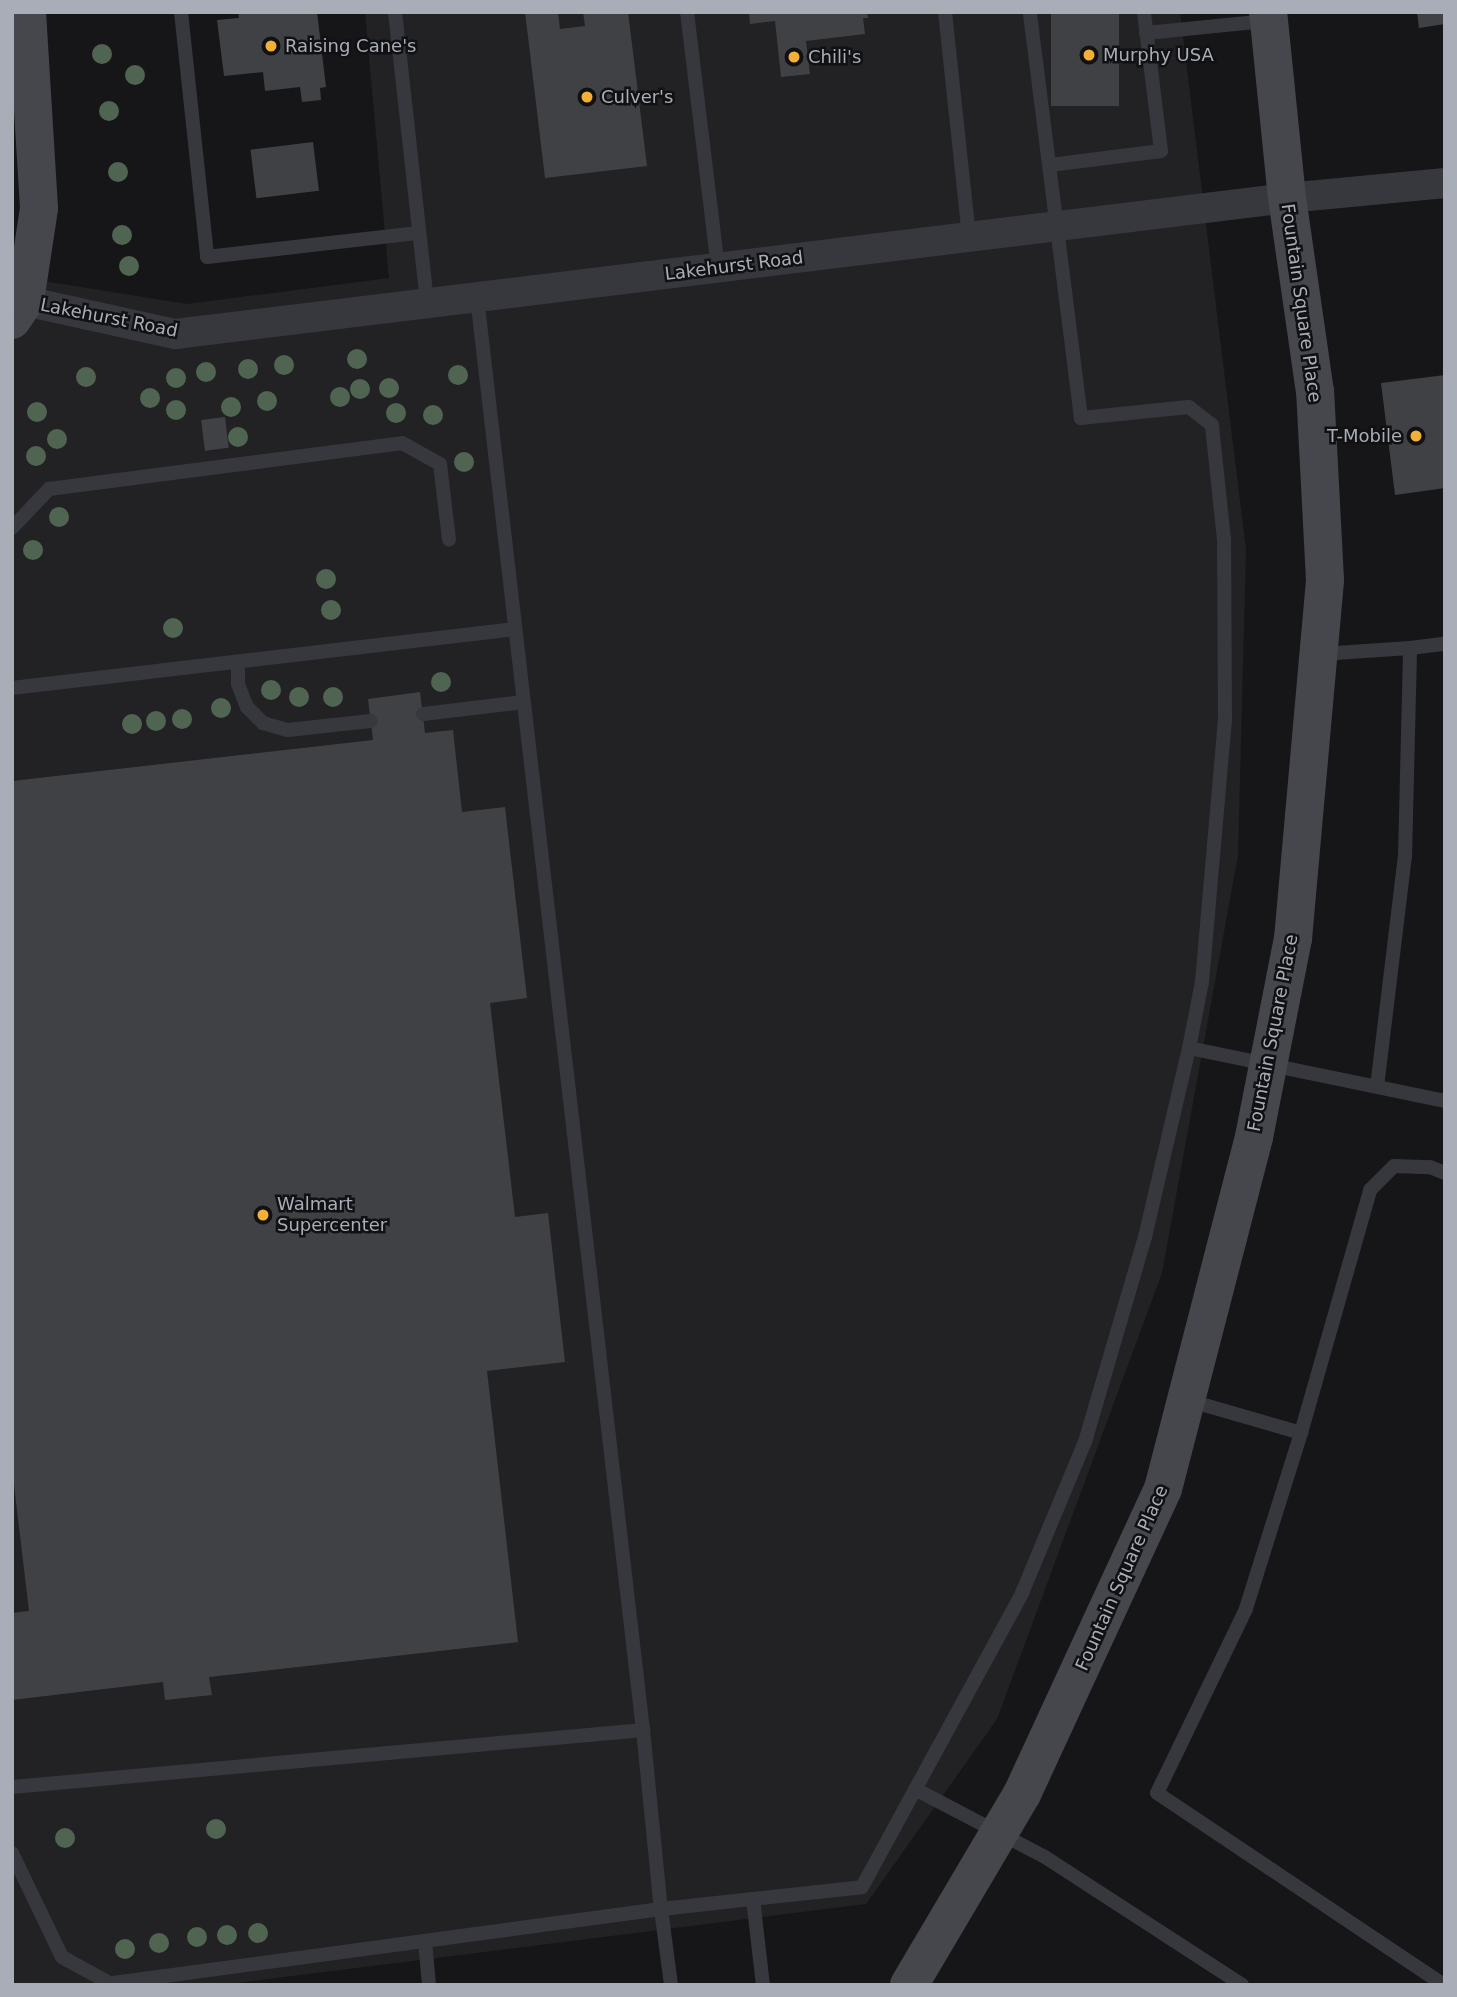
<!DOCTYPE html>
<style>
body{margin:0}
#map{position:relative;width:1457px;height:1997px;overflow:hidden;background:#161618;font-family:"DejaVu Sans",sans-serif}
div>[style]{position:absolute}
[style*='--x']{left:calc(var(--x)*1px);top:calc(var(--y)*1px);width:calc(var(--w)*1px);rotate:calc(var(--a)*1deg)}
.built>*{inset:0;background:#222225}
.building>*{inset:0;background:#404145;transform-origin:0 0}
.lane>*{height:14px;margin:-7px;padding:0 7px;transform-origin:7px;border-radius:7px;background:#37383d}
.street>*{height:30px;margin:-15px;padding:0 15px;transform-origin:15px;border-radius:15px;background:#37383d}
.secondary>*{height:38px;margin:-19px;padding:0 19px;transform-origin:19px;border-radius:19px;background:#45474d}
.trees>*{width:20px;height:20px;margin:-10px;border-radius:50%;background:#506452}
.dots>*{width:19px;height:19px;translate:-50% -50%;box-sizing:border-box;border:4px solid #111113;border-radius:50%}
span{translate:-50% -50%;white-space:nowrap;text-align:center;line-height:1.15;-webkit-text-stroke:5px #111113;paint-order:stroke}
.poi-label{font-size:18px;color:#a8adb8}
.left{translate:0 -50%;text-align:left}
.right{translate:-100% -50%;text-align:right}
.street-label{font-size:18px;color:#a8adb8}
.frame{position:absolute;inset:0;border:14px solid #a8adb8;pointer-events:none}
</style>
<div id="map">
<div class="built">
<div style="clip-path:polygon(365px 12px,1180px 12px,1246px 550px,1238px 855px,1162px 1273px,997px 1719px,866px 1904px,221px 1985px,12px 1985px,12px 276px,187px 304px,389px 278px)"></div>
</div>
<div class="building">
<div style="clip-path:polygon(238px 12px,317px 12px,326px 87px,320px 88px,321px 100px,302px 102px,300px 87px,265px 91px,263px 72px,224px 76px,217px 20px,239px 18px)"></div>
<div style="clip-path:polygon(525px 12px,558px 12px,560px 29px,585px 26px,583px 12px,628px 12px,647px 166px,545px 178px)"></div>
<div style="clip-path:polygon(749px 12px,867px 12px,868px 18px,863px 18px,865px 34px,806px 41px,810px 74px,781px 77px,775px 21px,750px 24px)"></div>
<div style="left:1051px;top:12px;width:68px;height:94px"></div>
<div style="clip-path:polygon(1417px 12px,1445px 12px,1445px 24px,1419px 28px)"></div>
<div style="left:313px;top:142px;width:49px;height:63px;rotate:83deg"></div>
<div style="clip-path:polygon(1445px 375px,1445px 488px,1395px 495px,1381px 383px)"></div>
<div style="left:225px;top:417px;width:31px;height:24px;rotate:83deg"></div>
<div style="clip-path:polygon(420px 692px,425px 733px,453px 730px,462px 812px,505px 807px,527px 998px,490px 1003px,515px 1217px,548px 1213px,565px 1362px,487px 1371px,518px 1642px,209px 1677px,212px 1695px,165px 1700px,163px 1682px,12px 1700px,12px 1613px,29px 1611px,12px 1468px,12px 781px,373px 740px,368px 699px)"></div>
</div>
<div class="lane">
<div style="--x:181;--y:12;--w:246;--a:83.9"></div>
<div style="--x:207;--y:257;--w:213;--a:-6.5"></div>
<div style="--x:395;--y:12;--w:293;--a:83.7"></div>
<div style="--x:687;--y:12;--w:258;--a:83.1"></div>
<div style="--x:945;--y:12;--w:226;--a:83.9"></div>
<div style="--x:1146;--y:33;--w:122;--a:-5.7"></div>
<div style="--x:1050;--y:165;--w:112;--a:-7.2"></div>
<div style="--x:1161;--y:151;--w:140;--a:-97"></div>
<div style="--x:12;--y:528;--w:54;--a:-46.5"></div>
<div style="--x:49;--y:489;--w:356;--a:-7.4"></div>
<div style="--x:402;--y:443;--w:43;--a:28.9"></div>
<div style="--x:440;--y:464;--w:76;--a:83.2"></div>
<div style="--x:1321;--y:654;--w:89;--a:-3.9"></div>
<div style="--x:238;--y:662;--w:22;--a:90"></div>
<div style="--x:238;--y:684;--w:25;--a:69"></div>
<div style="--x:247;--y:707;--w:23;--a:45"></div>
<div style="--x:263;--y:723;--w:26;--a:16"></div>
<div style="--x:288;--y:730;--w:83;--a:-6.2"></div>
<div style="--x:12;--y:688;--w:506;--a:-6.69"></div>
<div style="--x:423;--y:714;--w:101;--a:-6.8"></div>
<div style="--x:1189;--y:1048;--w:261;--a:11.7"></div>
<div style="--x:1377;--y:1087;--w:232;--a:-83.1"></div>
<div style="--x:1405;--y:857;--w:209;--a:-88.6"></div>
<div style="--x:1410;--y:648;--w:35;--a:-7"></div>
<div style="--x:1187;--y:1400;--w:119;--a:16.1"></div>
<div style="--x:1301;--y:1433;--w:184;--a:107.4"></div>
<div style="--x:1246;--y:1609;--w:204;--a:115.8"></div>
<div style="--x:1157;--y:1793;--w:345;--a:33.8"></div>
<div style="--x:1301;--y:1433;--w:253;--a:-74.1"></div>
<div style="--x:1370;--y:1190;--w:34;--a:-45"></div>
<div style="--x:1394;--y:1166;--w:36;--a:2"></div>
<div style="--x:1430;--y:1167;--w:16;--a:22"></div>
<div style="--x:643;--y:1730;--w:180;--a:84.3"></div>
<div style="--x:661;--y:1909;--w:202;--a:-6.2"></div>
<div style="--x:862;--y:1887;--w:335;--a:-61.4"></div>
<div style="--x:1022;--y:1593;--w:164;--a:-67.4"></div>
<div style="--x:1085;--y:1442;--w:214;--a:-73.7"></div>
<div style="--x:1145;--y:1237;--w:194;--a:-76.9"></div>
<div style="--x:1189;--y:1048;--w:67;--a:-78.9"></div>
<div style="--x:1202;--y:982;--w:263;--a:-85"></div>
<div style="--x:1225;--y:720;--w:180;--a:-90.3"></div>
<div style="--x:1224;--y:540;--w:116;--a:-96"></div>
<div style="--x:1212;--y:425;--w:29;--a:-142"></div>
<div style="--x:1189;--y:407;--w:109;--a:174.2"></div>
<div style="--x:1081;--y:418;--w:409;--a:-97.2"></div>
<div style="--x:12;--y:1787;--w:634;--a:-5.16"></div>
<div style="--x:643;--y:1730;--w:1443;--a:-96.61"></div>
<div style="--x:915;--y:1789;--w:147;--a:27.6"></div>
<div style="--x:1045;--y:1857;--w:235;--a:33"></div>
<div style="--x:12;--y:1853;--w:115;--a:64.3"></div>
<div style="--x:62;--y:1957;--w:58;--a:28.8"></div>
<div style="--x:753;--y:1899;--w:87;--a:83.4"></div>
<div style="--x:425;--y:1941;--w:44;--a:84.8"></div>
<div style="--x:113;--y:1983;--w:553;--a:-7.69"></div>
<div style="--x:661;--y:1909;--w:77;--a:82.5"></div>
</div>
<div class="street">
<div style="--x:25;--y:301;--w:154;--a:12.4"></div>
<div style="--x:175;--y:334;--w:1120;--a:-6.97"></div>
<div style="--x:1287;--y:198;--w:159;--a:-5.4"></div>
</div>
<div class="secondary">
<div style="--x:12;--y:320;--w:23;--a:-56"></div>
<div style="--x:25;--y:301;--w:94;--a:-81.4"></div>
<div style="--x:39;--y:208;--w:196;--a:-93.5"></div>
<div style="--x:909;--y:1985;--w:222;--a:-59.4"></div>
<div style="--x:1022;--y:1794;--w:336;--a:-65.2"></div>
<div style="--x:1163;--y:1489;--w:364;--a:-75.5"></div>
<div style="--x:1254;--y:1137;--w:202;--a:-78.9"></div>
<div style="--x:1293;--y:939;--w:360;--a:-84.9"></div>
<div style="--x:1325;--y:580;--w:188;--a:-93"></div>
<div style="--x:1315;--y:392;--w:196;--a:-98.2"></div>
<div style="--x:1287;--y:198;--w:187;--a:-95.8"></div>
</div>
<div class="trees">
<div style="left:102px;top:54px"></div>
<div style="left:135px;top:75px"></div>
<div style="left:109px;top:111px"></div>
<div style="left:118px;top:172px"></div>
<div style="left:122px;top:235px"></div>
<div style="left:129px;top:266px"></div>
<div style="left:357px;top:359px"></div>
<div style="left:284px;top:365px"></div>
<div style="left:248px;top:369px"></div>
<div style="left:206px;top:372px"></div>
<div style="left:458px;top:375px"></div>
<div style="left:86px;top:377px"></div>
<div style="left:176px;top:378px"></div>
<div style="left:389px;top:388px"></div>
<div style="left:360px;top:389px"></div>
<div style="left:340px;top:397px"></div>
<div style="left:150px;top:398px"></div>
<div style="left:267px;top:401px"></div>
<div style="left:231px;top:407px"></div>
<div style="left:176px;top:410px"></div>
<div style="left:37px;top:412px"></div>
<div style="left:396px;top:413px"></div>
<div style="left:433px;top:415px"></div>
<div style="left:238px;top:437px"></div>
<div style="left:57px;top:439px"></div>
<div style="left:36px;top:456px"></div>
<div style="left:464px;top:462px"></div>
<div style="left:59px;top:517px"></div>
<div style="left:33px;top:550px"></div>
<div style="left:326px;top:579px"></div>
<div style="left:331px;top:610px"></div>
<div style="left:173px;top:628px"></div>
<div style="left:441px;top:682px"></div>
<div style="left:271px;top:690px"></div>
<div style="left:299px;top:697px"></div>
<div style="left:333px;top:697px"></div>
<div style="left:221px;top:708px"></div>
<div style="left:182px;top:719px"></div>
<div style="left:156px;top:721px"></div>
<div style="left:132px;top:724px"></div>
<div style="left:216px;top:1829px"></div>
<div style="left:65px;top:1838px"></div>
<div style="left:258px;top:1933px"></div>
<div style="left:227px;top:1935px"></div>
<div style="left:197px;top:1937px"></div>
<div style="left:159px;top:1943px"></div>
<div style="left:125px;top:1949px"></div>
</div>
<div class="dots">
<div style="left:271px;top:46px;background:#f2b134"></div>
<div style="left:1089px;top:55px;background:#f2b134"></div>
<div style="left:794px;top:57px;background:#f2b134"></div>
<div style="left:587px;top:97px;background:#f2b134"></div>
<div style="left:1416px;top:436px;background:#f2b134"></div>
<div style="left:263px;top:1215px;background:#f2b134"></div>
</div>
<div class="poi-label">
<span class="left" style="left:285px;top:46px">Raising Cane's</span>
<span class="left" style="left:1103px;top:55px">Murphy USA</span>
<span class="left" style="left:808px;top:57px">Chili's</span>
<span class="left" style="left:601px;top:97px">Culver's</span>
<span class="right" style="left:1402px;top:436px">T-Mobile</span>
<span class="left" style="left:277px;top:1215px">Walmart<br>Supercenter</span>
</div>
<div class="street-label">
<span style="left:734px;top:266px;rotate:-7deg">Lakehurst Road</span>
<span style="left:1301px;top:303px;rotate:82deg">Fountain Square Place</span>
<span style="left:109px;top:318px;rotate:11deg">Lakehurst Road</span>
<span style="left:1273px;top:1033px;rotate:-79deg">Fountain Square Place</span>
<span style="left:1122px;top:1578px;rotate:-66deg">Fountain Square Place</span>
</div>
<div class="frame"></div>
</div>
